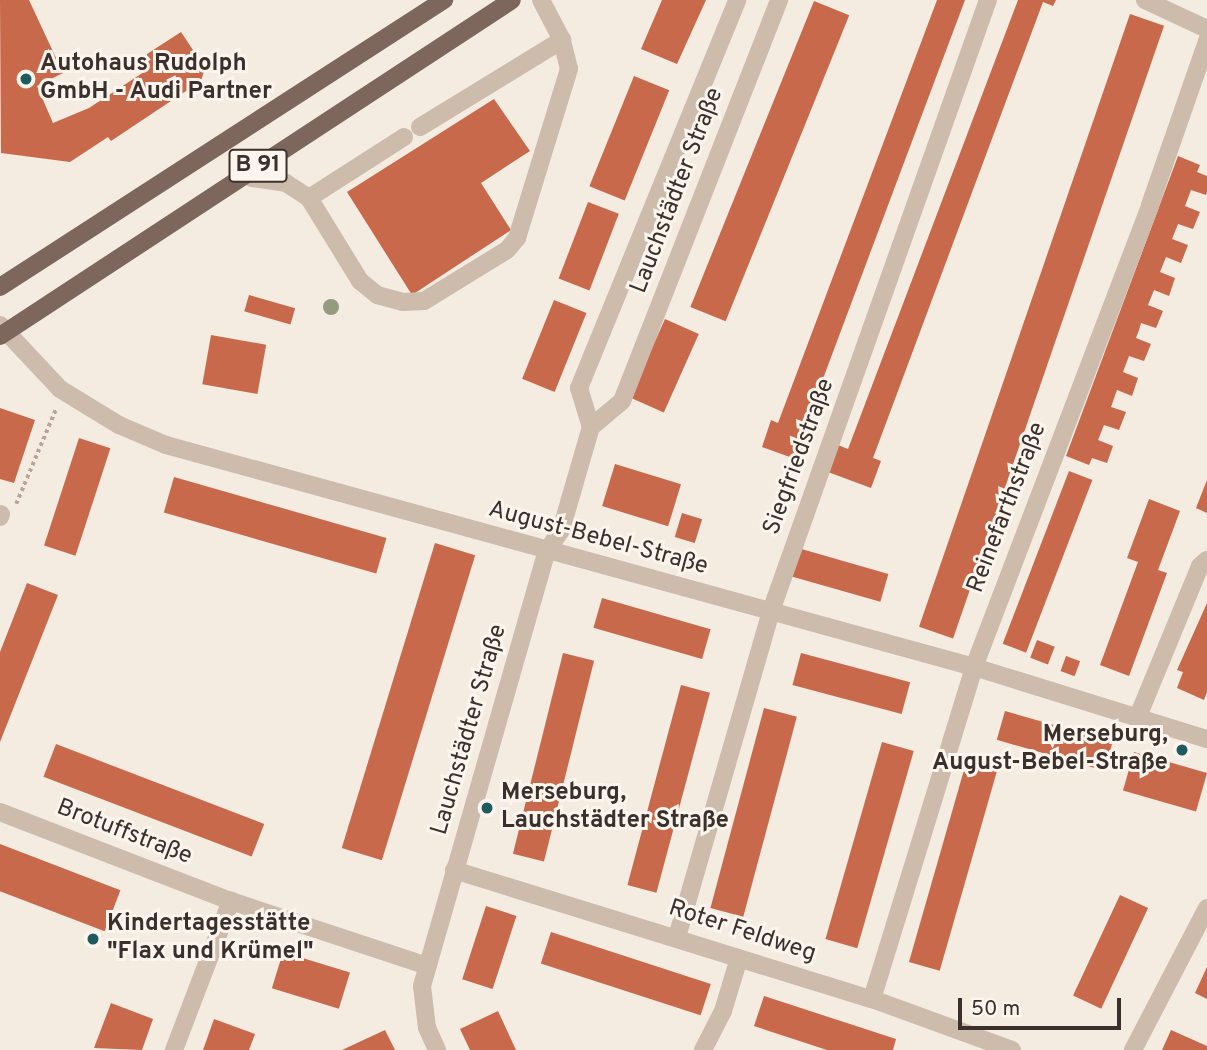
<!DOCTYPE html>
<meta charset="utf-8">
<style>
body{margin:0}
#map{position:relative;width:1207px;height:1050px;overflow:hidden;background:#f4ebe1;font-family:Overpass,sans-serif}
div>[style]{position:absolute}
[style*='--x']{left:calc(var(--x)*1px);top:calc(var(--y)*1px);width:calc(var(--w)*1px);rotate:calc(var(--a)*1deg)}
.building>*{inset:0;background:#c8694b;transform-origin:0 0}
.path>*{height:3.5px;margin-top:-1.75px;transform-origin:0;background:repeating-linear-gradient(90deg,#b9a596 0 3.5px,transparent 0 7px)}
.minor>*{height:18px;margin:-9px;padding:0 9px;transform-origin:9px;border-radius:9px;background:#cdbbac}
.major>*{height:18px;margin:-9px;padding:0 9px;transform-origin:9px;border-radius:9px;background:#7d675c}
.trees>*{width:16px;height:16px;margin:-8px;border-radius:50%;background:#969b7f}
.dots>*{width:19px;height:19px;translate:-50% -50%;box-sizing:border-box;border:4px solid #fbf5ee;border-radius:50%}
span{translate:-50% -50%;white-space:nowrap;text-align:center;line-height:1.15;-webkit-text-stroke:6px #fbf5ee;paint-order:stroke}
.shield-label span{padding:2px 5px;background:#fbf5ee;border:2px solid;border-radius:5px;-webkit-text-stroke-width:0}
.shield-label{font-size:23px;color:#3b302b;font-weight:700}
.poi-label{font-size:24px;color:#3b302b;font-weight:700}
.left{translate:0 -50%;text-align:left}
.right{translate:-100% -50%;text-align:right}
.street-label{font-size:24px;color:#3b302b}
.scale{position:absolute;left:958px;top:998px;width:163px;height:32px;box-sizing:border-box;border:4px solid #3b302b;border-top:0;padding-left:9px;font-size:21px;line-height:24px;white-space:nowrap;color:#3b302b;-webkit-text-stroke:5px #fbf5ee;paint-order:stroke}
</style>
<div id="map">
<div class="building">
<div style="clip-path:polygon(0 0,29px 0,63px 73px,37px 86px,53px 123px,89px 108px,147px 70px,147px 54px,181px 32px,205px 68px,201px 81px,111px 141px,108px 137px,70px 162px,1px 153px)"></div>
<div style="clip-path:polygon(662px 0,706px 0,677px 64px,641px 49px)"></div>
<div style="clip-path:polygon(937px 0,965px 0,803px 432px,811px 435px,801px 461px,762px 447px,771px 420px,778px 423px)"></div>
<div style="clip-path:polygon(1018px 0,1056px 0,1053px 6px,1043px 2px,873px 458px,881px 461px,871px 488px,828px 472px,838px 445px,848px 449px)"></div>
<div style="left:814px;top:1px;width:38px;height:330px;rotate:22deg"></div>
<div style="left:1130px;top:14px;width:36px;height:648px;rotate:19deg"></div>
<div style="left:634px;top:76px;width:38px;height:119px;rotate:22deg"></div>
<div style="clip-path:polygon(494px 99px,530px 151px,481px 183px,511px 230px,412px 295px,347px 192px)"></div>
<div style="clip-path:polygon(1178px 156px,1200px 165px,1197px 172px,1207px 176px,1207px 192px,1206px 195px,1191px 190px,1185px 206px,1200px 212px,1193px 229px,1178px 224px,1172px 239px,1188px 245px,1181px 263px,1166px 257px,1160px 272px,1175px 278px,1169px 296px,1154px 290px,1148px 305px,1163px 311px,1156px 328px,1141px 323px,1139px 330px,1136px 338px,1151px 344px,1144px 361px,1129px 356px,1123px 372px,1138px 378px,1132px 396px,1117px 390px,1111px 407px,1126px 412px,1119px 430px,1104px 425px,1098px 440px,1113px 446px,1107px 463px,1092px 458px,1089px 465px,1066px 456px)"></div>
<div style="left:588px;top:202px;width:33px;height:82px;rotate:21deg"></div>
<div style="left:249px;top:295px;width:48px;height:17px;rotate:16deg"></div>
<div style="left:554px;top:300px;width:35px;height:85px;rotate:22deg"></div>
<div style="left:665px;top:319px;width:37px;height:86px;rotate:24deg"></div>
<div style="left:211px;top:335px;width:56px;height:50px;rotate:10deg"></div>
<div style="clip-path:polygon(0 408px,35px 420px,14px 483px,0 479px)"></div>
<div style="left:79px;top:438px;width:33px;height:113px;rotate:18deg"></div>
<div style="left:615px;top:464px;width:69px;height:44px;rotate:17deg"></div>
<div style="left:1069px;top:471px;width:25px;height:185px;rotate:21deg"></div>
<div style="left:174px;top:477px;width:221px;height:37px;rotate:16deg"></div>
<div style="clip-path:polygon(1207px 480px,1207px 513px,1196px 508px)"></div>
<div style="clip-path:polygon(1149px 499px,1180px 511px,1158px 570px,1167px 573px,1129px 676px,1100px 665px,1138px 562px,1127px 558px)"></div>
<div style="left:682px;top:513px;width:21px;height:25px;rotate:17deg"></div>
<div style="left:435px;top:543px;width:42px;height:319px;rotate:17deg"></div>
<div style="left:798px;top:548px;width:94px;height:29px;rotate:16deg"></div>
<div style="clip-path:polygon(27px 583px,58px 595px,0 742px,0 652px)"></div>
<div style="left:602px;top:598px;width:113px;height:31px;rotate:16deg"></div>
<div style="clip-path:polygon(1207px 603px,1207px 692px,1204px 700px,1177px 688px,1183px 672px,1177px 670px)"></div>
<div style="left:1037px;top:640px;width:19px;height:19px;rotate:21deg"></div>
<div style="left:563px;top:653px;width:32px;height:207px;rotate:14deg"></div>
<div style="left:801px;top:653px;width:113px;height:33px;rotate:15deg"></div>
<div style="left:1066px;top:656px;width:15px;height:16px;rotate:20deg"></div>
<div style="left:681px;top:685px;width:30px;height:207px;rotate:15deg"></div>
<div style="left:764px;top:708px;width:34px;height:207px;rotate:15deg"></div>
<div style="left:1005px;top:711px;width:112px;height:30px;rotate:16deg"></div>
<div style="left:882px;top:742px;width:33px;height:205px;rotate:16deg"></div>
<div style="left:56px;top:744px;width:223px;height:35px;rotate:21deg"></div>
<div style="left:1134px;top:752px;width:76px;height:40px;rotate:16deg"></div>
<div style="left:966px;top:763px;width:32px;height:207px;rotate:16deg"></div>
<div style="left:0;top:844px;width:129px;height:44px;rotate:21deg"></div>
<div style="left:1120px;top:895px;width:31px;height:111px;rotate:25deg"></div>
<div style="left:486px;top:906px;width:32px;height:77px;rotate:18deg"></div>
<div style="left:551px;top:932px;width:168px;height:33px;rotate:18deg"></div>
<div style="left:283px;top:952px;width:70px;height:38px;rotate:17deg"></div>
<div style="clip-path:polygon(1207px 967px,1207px 999px,1195px 993px)"></div>
<div style="clip-path:polygon(764px 996px,896px 1039px,893px 1050px,827px 1050px,754px 1026px)"></div>
<div style="clip-path:polygon(111px 1003px,153px 1019px,142px 1050px,94px 1048px)"></div>
<div style="clip-path:polygon(498px 1011px,516px 1050px,470px 1050px,460px 1029px)"></div>
<div style="clip-path:polygon(214px 1019px,255px 1034px,249px 1050px,203px 1050px)"></div>
<div style="clip-path:polygon(385px 1030px,395px 1050px,342px 1050px)"></div>
<div style="clip-path:polygon(1171px 1030px,1207px 1046px,1207px 1050px,1162px 1050px)"></div>
</div>
<div class="path">
<div style="--x:16;--y:504;--w:103;--a:-67.2"></div>
</div>
<div class="minor">
<div style="--x:1145;--y:0;--w:68;--a:25.1"></div>
<div style="--x:420;--y:127;--w:167;--a:-31.5"></div>
<div style="--x:248;--y:173;--w:6;--a:51"></div>
<div style="--x:252;--y:178;--w:34;--a:8"></div>
<div style="--x:286;--y:183;--w:27;--a:33"></div>
<div style="--x:309;--y:198;--w:97;--a:58.4"></div>
<div style="--x:360;--y:281;--w:22;--a:39"></div>
<div style="--x:377;--y:295;--w:27;--a:15"></div>
<div style="--x:403;--y:302;--w:21;--a:-3"></div>
<div style="--x:424;--y:301;--w:97;--a:-31.6"></div>
<div style="--x:507;--y:250;--w:16;--a:-50"></div>
<div style="--x:517;--y:238;--w:177;--a:-72.9"></div>
<div style="--x:569;--y:69;--w:30;--a:-104"></div>
<div style="--x:562;--y:40;--w:45;--a:-117.7"></div>
<div style="--x:309;--y:198;--w:113;--a:-32.7"></div>
<div style="--x:0;--y:325;--w:88;--a:46.8"></div>
<div style="--x:60;--y:389;--w:69;--a:31.4"></div>
<div style="--x:119;--y:425;--w:51;--a:23.1"></div>
<div style="--x:166;--y:445;--w:838;--a:15.36"></div>
<div style="--x:974;--y:667;--w:244;--a:17.2"></div>
<div style="--x:591;--y:427;--w:41;--a:-107.1"></div>
<div style="--x:579;--y:388;--w:419;--a:-67.8"></div>
<div style="--x:0;--y:517;--w:3;--a:-72"></div>
<div style="--x:1139;--y:714;--w:160;--a:-67.6"></div>
<div style="--x:1200;--y:566;--w:9;--a:-41"></div>
<div style="--x:0;--y:812;--w:248;--a:21.1"></div>
<div style="--x:231;--y:901;--w:207;--a:18.3"></div>
<div style="--x:454;--y:870;--w:437;--a:17.2"></div>
<div style="--x:872;--y:999;--w:149;--a:20"></div>
<div style="--x:677;--y:937;--w:339;--a:-73.9"></div>
<div style="--x:771;--y:611;--w:648;--a:-70.45"></div>
<div style="--x:872;--y:999;--w:347;--a:-72.9"></div>
<div style="--x:974;--y:667;--w:494;--a:-69.1"></div>
<div style="--x:1150;--y:205;--w:174;--a:-70.8"></div>
<div style="--x:174;--y:1050;--w:160;--a:-69.1"></div>
<div style="--x:437;--y:1050;--w:24;--a:-114"></div>
<div style="--x:427;--y:1028;--w:42;--a:-96.8"></div>
<div style="--x:422;--y:986;--w:453;--a:-74"></div>
<div style="--x:547;--y:551;--w:25;--a:-56"></div>
<div style="--x:561;--y:530;--w:107;--a:-73.8"></div>
<div style="--x:591;--y:427;--w:40;--a:-40"></div>
<div style="--x:622;--y:401;--w:431;--a:-68.6"></div>
<div style="--x:703;--y:1050;--w:44;--a:-62.9"></div>
<div style="--x:723;--y:1011;--w:55;--a:-73.2"></div>
<div style="--x:1133;--y:1050;--w:160;--a:-62.5"></div>
</div>
<div class="major">
<div style="--x:0;--y:287;--w:529;--a:-32.88"></div>
<div style="--x:0;--y:336;--w:612;--a:-33.27"></div>
</div>
<div class="trees">
<div style="left:331px;top:307px"></div>
</div>
<div class="dots">
<div style="left:26px;top:79px;background:#1f5a5e"></div>
<div style="left:1182px;top:750px;background:#1f5a5e"></div>
<div style="left:487px;top:808px;background:#1f5a5e"></div>
<div style="left:93px;top:939px;background:#1f5a5e"></div>
</div>
<div class="shield-label">
<span style="left:258px;top:166px">B 91</span>
</div>
<div class="poi-label">
<span class="left" style="left:40px;top:79px">Autohaus Rudolph<br>GmbH - Audi Partner</span>
<span class="right" style="left:1168px;top:750px">Merseburg,<br>August-Bebel-Straße</span>
<span class="left" style="left:501px;top:808px">Merseburg,<br>Lauchstädter Straße</span>
<span class="left" style="left:107px;top:939px">Kindertagesstätte<br>"Flax und Krümel"</span>
</div>
<div class="street-label">
<span style="left:678px;top:191px;rotate:-69deg">Lauchstädter Straße</span>
<span style="left:800px;top:457px;rotate:-70deg">Siegfriedstraße</span>
<span style="left:1008px;top:508px;rotate:-69deg">Reinefarthstraße</span>
<span style="left:598px;top:539px;rotate:15deg">August-Bebel-Straße</span>
<span style="left:470px;top:730px;rotate:-74deg">Lauchstädter Straße</span>
<span style="left:124px;top:833px;rotate:21deg">Brotuffstraße</span>
<span style="left:742px;top:932px;rotate:18deg">Roter Feldweg</span>
</div>
<div class="scale">50 m</div>
</div>
